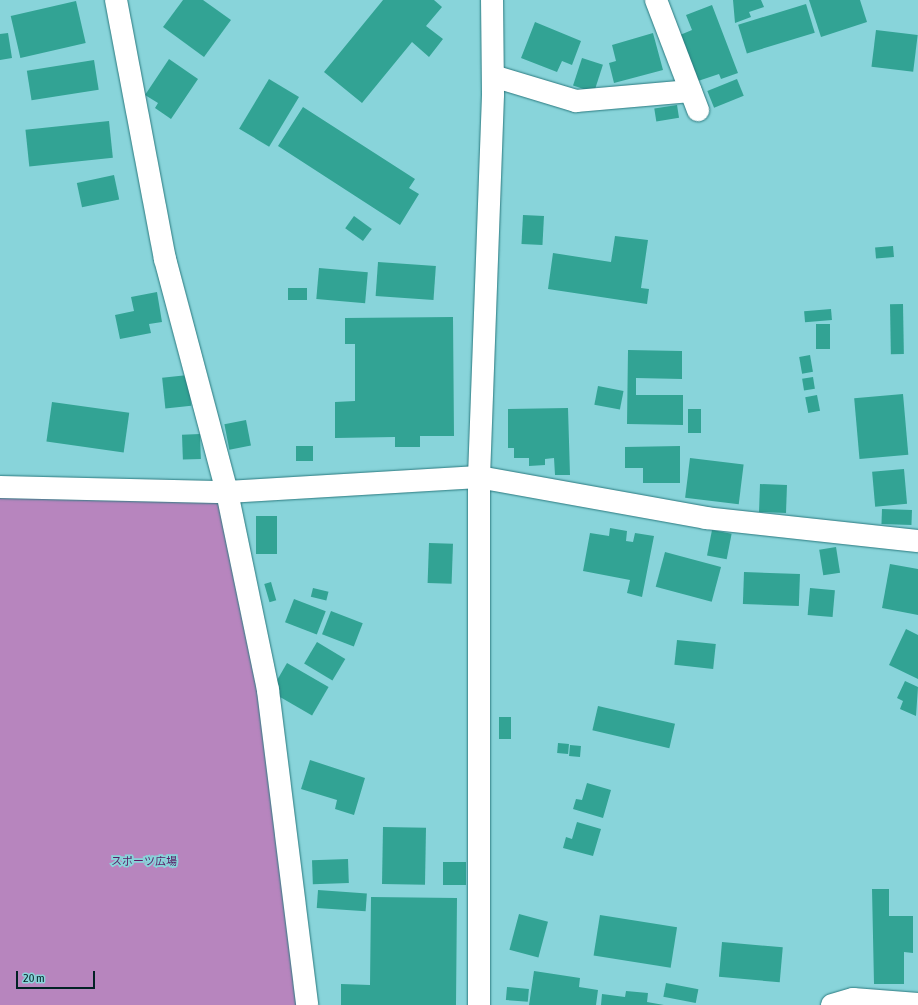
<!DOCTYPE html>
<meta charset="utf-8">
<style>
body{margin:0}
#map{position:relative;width:918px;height:1005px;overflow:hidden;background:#88d4da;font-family:"Asap Condensed","Noto Sans JP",sans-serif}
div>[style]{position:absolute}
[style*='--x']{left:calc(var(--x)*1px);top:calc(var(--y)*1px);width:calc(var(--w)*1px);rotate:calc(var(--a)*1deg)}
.green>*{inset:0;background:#b785be}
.building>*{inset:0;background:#32a394;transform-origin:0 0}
.roads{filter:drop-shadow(0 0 1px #2a797f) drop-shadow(0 0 1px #2a797f)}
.minor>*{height:22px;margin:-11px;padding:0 11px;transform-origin:11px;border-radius:11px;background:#fff}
.tertiary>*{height:22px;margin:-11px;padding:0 11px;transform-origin:11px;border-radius:11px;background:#fff}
span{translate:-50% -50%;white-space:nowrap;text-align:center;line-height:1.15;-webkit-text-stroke:3.5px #88d4da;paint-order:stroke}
.park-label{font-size:11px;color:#5a1c64}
.scale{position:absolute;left:16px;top:971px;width:79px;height:18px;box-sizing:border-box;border:2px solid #022225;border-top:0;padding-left:5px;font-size:12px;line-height:14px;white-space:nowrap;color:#022225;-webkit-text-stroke:3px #88d4da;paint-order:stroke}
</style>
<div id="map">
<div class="green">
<div style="clip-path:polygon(0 487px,227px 492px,307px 1005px,0 1005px)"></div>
</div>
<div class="building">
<div style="clip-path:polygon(183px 0,203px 0,231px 20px,204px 57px,163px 27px)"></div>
<div style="clip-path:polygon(383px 0,434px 0,442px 7px,426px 26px,443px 39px,429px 57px,412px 42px,362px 103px,324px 72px)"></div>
<div style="clip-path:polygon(733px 0,761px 0,764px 7px,749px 12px,751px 17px,735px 23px)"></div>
<div style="clip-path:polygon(809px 0,860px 0,867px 22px,821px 37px)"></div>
<div style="left:76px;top:1px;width:43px;height:67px;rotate:77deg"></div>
<div style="left:806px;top:4px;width:30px;height:71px;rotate:73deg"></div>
<div style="clip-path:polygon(712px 5px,738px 73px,721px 79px,719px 74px,698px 81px,680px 35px,692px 30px,686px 15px)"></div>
<div style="clip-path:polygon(535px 22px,581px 41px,572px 65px,562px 61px,557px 72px,521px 58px)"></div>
<div style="left:876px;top:30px;width:42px;height:37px;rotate:7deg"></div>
<div style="clip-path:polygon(8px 33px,12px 58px,0 60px,0 34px)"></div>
<div style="clip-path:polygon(653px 33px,663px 70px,614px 83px,609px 63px,616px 61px,612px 45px)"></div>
<div style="left:582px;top:58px;width:22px;height:29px;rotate:18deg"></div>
<div style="clip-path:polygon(169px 59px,198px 79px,171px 119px,155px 108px,158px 103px,145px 95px)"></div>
<div style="left:94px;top:60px;width:30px;height:68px;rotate:81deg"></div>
<div style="left:269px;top:79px;width:35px;height:58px;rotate:31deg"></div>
<div style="left:737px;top:79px;width:18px;height:32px;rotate:68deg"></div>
<div style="left:677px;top:105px;width:13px;height:23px;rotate:81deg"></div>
<div style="clip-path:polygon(303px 107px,415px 179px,409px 188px,419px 194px,400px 225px,278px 146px)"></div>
<div style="left:109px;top:121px;width:37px;height:84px;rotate:84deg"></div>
<div style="left:114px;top:175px;width:25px;height:38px;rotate:78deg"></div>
<div style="left:523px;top:215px;width:21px;height:29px;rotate:3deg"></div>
<div style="left:354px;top:216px;width:22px;height:15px;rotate:36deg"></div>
<div style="clip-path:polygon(615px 236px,648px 240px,641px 288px,649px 289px,647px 304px,548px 289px,553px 253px,611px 262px)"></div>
<div style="left:893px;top:246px;width:11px;height:18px;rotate:85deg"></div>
<div style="left:378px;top:262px;width:58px;height:34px;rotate:4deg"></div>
<div style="left:319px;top:268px;width:49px;height:31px;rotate:5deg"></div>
<div style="left:288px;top:288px;width:19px;height:12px"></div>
<div style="clip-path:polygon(157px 292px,162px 322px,149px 324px,151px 333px,120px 339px,115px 315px,134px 311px,131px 297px)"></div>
<div style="left:903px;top:304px;width:50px;height:13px;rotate:89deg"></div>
<div style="left:831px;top:309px;width:11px;height:27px;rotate:85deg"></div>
<div style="clip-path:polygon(453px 317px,454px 436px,420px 436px,420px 447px,395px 447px,395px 437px,335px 438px,335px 402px,355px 401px,355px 344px,345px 344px,345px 318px)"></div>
<div style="left:816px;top:324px;width:14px;height:25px"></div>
<div style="clip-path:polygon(628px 350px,682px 351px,682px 379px,636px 378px,636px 395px,683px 395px,683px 425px,627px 424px)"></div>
<div style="left:810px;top:355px;width:17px;height:11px;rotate:80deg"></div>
<div style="left:188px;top:375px;width:31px;height:26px;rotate:84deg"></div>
<div style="left:813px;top:377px;width:12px;height:11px;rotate:81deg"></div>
<div style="left:598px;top:386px;width:26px;height:19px;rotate:11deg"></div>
<div style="left:903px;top:394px;width:61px;height:49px;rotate:85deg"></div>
<div style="left:817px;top:395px;width:16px;height:12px;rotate:79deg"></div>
<div style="left:52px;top:402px;width:78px;height:40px;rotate:8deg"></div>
<div style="clip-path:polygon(568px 408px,570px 475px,555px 475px,554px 458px,545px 459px,545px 465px,529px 466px,529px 458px,514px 458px,514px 448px,508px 448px,508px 409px)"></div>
<div style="left:688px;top:409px;width:13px;height:24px"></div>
<div style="left:246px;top:420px;width:26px;height:22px;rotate:79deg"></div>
<div style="left:200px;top:434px;width:25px;height:18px;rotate:88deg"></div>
<div style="left:296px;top:446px;width:17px;height:15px"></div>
<div style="clip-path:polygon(680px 446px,680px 483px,643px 483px,643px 468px,625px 468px,625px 447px)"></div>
<div style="left:690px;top:458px;width:54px;height:40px;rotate:7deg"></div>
<div style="left:904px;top:469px;width:35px;height:32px;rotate:85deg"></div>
<div style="left:760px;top:484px;width:27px;height:28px;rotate:2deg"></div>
<div style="left:882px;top:509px;width:30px;height:15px;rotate:2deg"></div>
<div style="left:256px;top:516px;width:21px;height:38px"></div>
<div style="clip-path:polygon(610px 528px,627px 531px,626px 541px,633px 542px,635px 533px,654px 536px,642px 597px,627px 593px,630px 580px,583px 571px,590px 533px,609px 536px)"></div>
<div style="left:712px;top:530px;width:20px;height:26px;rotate:11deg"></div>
<div style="left:429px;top:543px;width:24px;height:40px;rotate:2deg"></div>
<div style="left:836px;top:547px;width:26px;height:17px;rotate:81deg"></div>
<div style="left:665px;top:552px;width:58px;height:36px;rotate:15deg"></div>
<div style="clip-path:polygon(890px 564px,918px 569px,918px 615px,882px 608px)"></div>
<div style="left:744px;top:572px;width:56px;height:32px;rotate:2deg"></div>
<div style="left:271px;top:582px;width:19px;height:7px;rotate:74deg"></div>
<div style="left:313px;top:588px;width:16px;height:9px;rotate:14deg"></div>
<div style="left:810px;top:588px;width:25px;height:27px;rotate:5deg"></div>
<div style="left:294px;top:599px;width:34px;height:25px;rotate:21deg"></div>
<div style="left:331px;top:611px;width:34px;height:25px;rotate:21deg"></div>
<div style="clip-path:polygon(906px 629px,918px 635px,918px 679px,889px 665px)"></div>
<div style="left:677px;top:640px;width:39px;height:25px;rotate:6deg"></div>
<div style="left:317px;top:642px;width:33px;height:25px;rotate:31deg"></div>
<div style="left:287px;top:663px;width:48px;height:33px;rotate:30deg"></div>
<div style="clip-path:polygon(905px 681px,918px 687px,916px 716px,900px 709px,903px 701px,897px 698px)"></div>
<div style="left:598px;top:706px;width:79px;height:25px;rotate:13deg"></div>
<div style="left:499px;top:717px;width:12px;height:22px"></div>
<div style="left:558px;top:743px;width:11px;height:10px;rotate:5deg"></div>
<div style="left:570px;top:745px;width:11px;height:11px;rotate:5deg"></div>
<div style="clip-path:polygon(310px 760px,365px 778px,354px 815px,335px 809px,337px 800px,301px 789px)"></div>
<div style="clip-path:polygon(587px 783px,611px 790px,603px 818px,573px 809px,576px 799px,582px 800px)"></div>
<div style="clip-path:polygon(577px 822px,601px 829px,593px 856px,563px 848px,566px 837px,572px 839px)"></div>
<div style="left:383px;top:827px;width:43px;height:57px;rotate:1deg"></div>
<div style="left:348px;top:859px;width:24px;height:36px;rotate:88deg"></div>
<div style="left:443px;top:862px;width:23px;height:23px"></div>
<div style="clip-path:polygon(872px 889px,889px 889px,889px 916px,913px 916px,913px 953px,904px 952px,904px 984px,874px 984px)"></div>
<div style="left:318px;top:890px;width:49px;height:18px;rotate:4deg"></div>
<div style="clip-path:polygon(371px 897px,457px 898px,456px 1005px,341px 1005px,341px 984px,370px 985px)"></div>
<div style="left:519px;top:914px;width:30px;height:37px;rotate:15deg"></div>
<div style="left:600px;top:915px;width:78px;height:41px;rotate:9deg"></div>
<div style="left:722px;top:942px;width:61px;height:35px;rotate:5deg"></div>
<div style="clip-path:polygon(534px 971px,580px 978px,579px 987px,598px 990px,596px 1005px,529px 1005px)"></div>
<div style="left:666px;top:983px;width:33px;height:14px;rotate:11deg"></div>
<div style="left:507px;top:987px;width:22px;height:13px;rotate:5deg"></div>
<div style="clip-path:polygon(626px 991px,648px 993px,647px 1002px,664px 1005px,601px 1005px,602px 994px,625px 997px)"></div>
</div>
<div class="roads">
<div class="minor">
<div style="--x:116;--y:0;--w:264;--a:79.3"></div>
<div style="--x:165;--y:259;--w:241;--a:75.1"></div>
<div style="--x:227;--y:492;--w:202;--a:78.3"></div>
<div style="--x:268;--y:690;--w:317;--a:82.9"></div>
<div style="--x:656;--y:0;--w:118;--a:69.1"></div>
<div style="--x:493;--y:76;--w:87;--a:16.8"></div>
<div style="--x:576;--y:101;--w:115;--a:-5"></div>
<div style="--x:0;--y:487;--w:227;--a:1.3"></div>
<div style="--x:227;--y:492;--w:252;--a:-3.4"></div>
<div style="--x:479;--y:477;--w:231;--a:10.2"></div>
<div style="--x:706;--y:518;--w:213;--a:6.2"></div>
<div style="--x:832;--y:1005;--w:22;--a:-16"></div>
<div style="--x:853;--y:999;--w:65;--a:4.4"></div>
</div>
<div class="tertiary">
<div style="--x:479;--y:1005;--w:528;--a:-90"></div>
<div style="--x:479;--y:477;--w:383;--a:-87.9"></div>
<div style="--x:493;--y:94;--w:94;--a:-90.6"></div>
</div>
</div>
<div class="park-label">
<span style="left:144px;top:861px">スポーツ広場</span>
</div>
<div class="scale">20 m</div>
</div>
